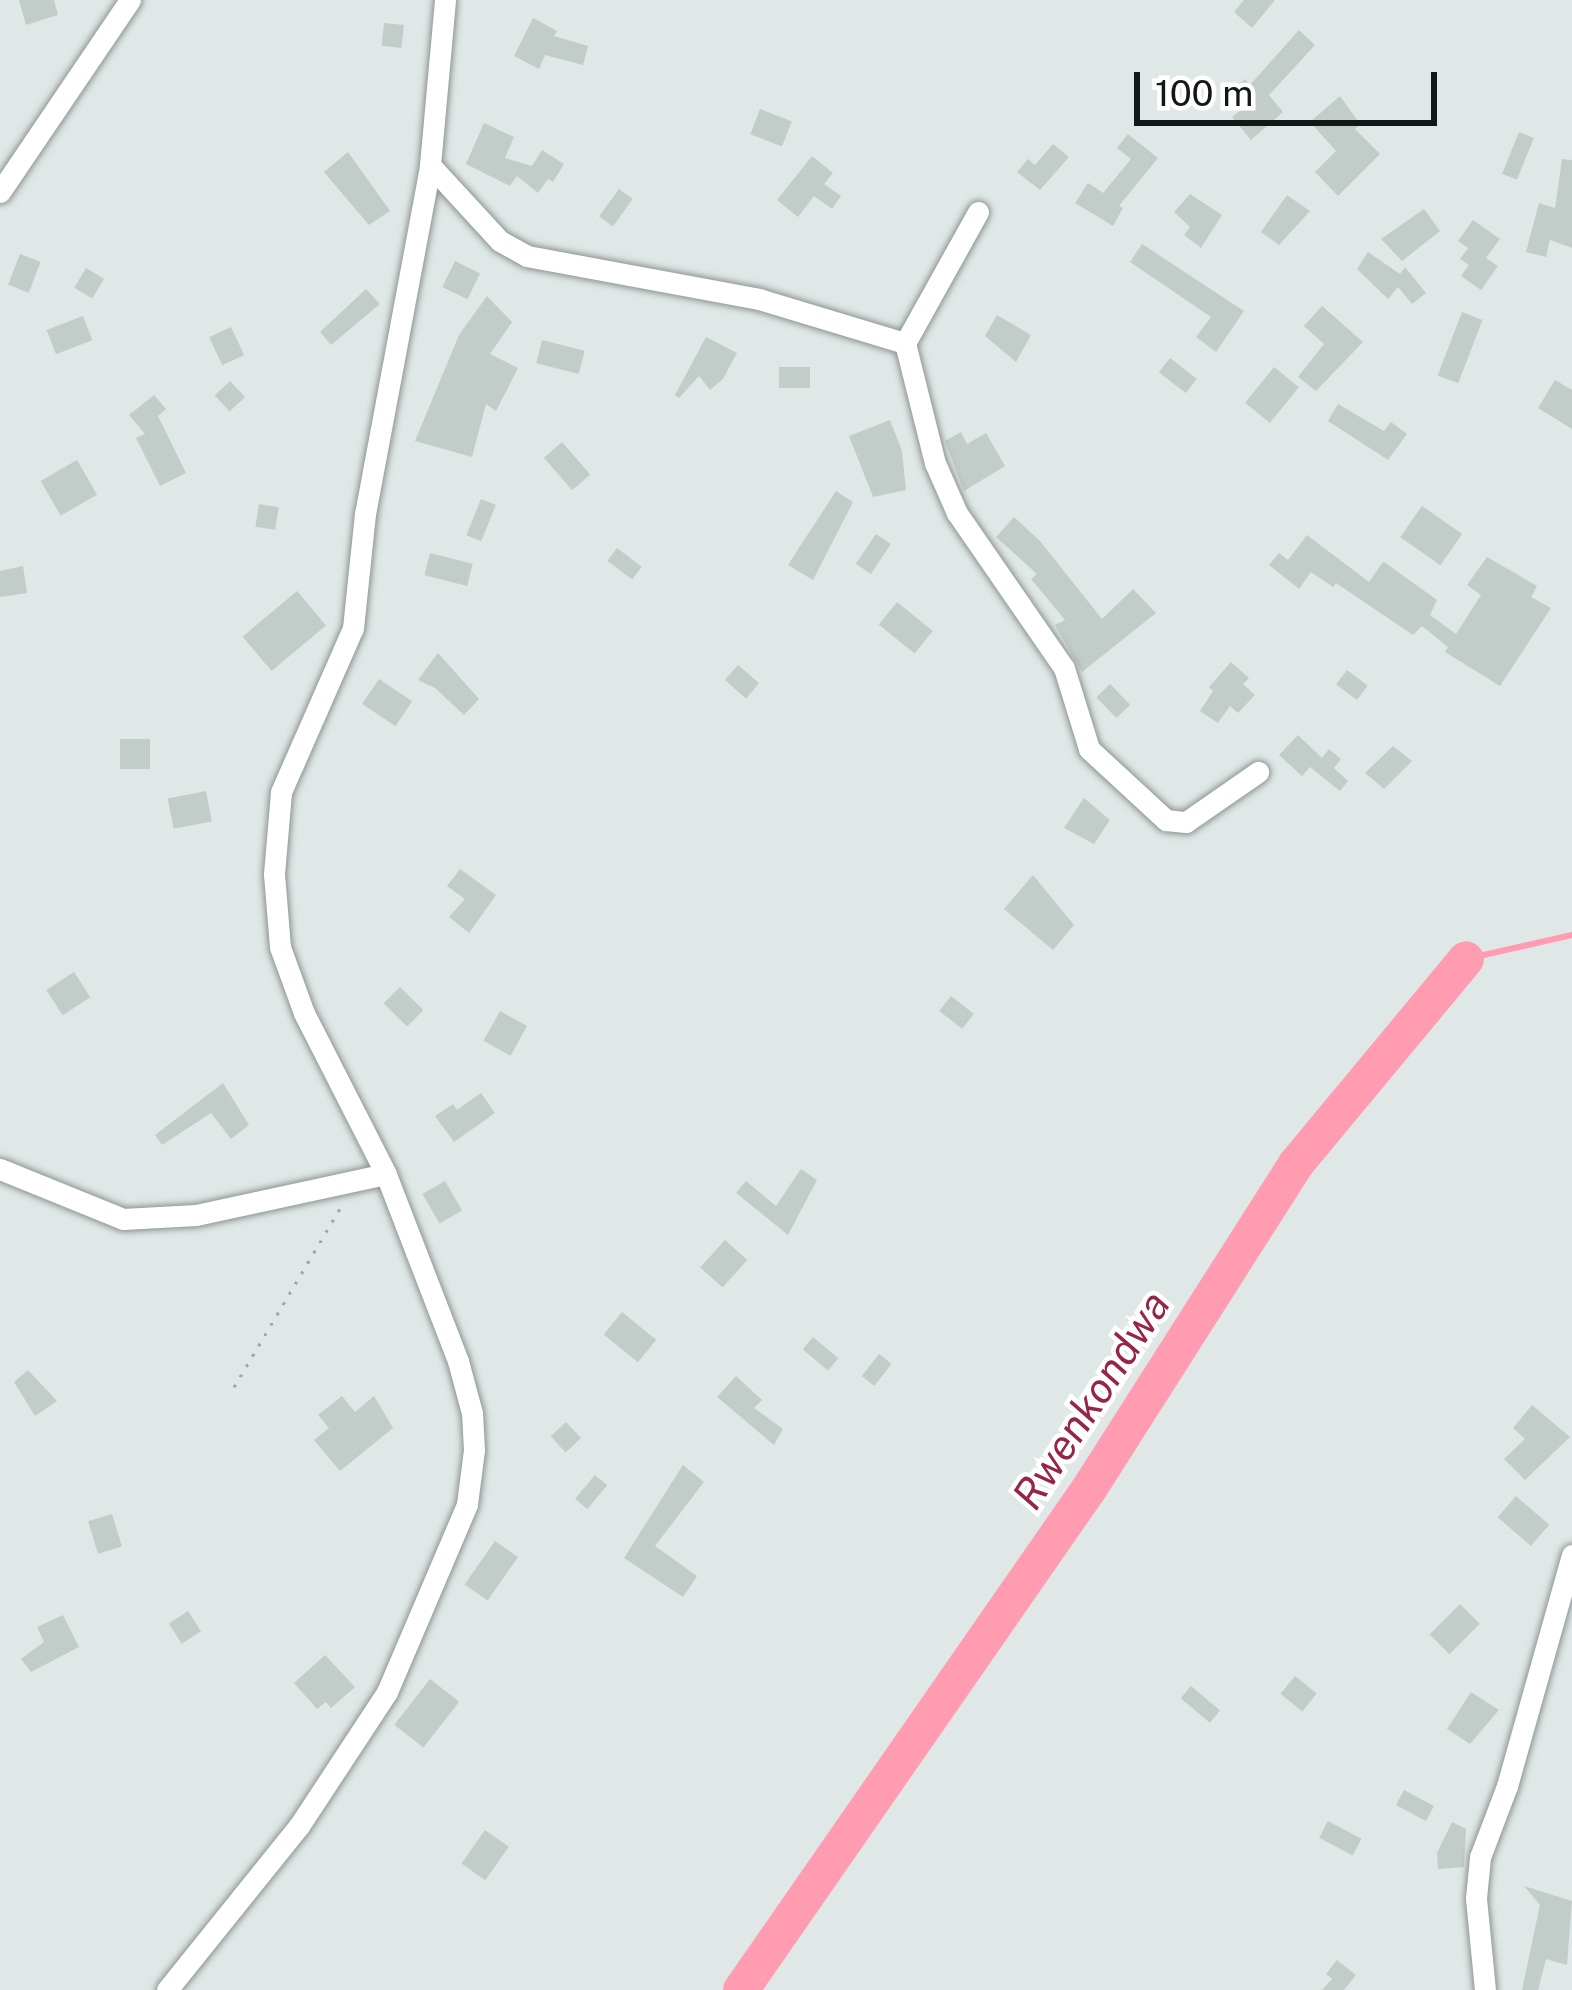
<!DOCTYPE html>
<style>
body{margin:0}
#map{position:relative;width:1572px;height:1990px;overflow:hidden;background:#dfe8e6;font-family:"Public Sans",sans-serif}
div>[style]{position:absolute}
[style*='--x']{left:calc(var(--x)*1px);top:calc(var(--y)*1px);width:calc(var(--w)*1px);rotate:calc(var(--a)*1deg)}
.stream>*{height:6px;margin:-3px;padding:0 3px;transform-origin:3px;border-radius:3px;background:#ff9cb1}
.river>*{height:36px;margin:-18px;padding:0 18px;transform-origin:18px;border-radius:18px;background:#ff9cb1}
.building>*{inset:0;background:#c2ccc9;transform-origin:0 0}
.path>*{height:3px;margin-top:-1.5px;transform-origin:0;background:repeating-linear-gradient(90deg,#a0a7a6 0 3px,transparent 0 12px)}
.roads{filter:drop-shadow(0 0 3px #8d9694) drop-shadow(0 0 3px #8d9694)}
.street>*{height:21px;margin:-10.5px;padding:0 10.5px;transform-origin:10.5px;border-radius:10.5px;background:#fff}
span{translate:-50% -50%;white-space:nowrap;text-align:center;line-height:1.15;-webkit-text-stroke:9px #fff;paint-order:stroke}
.water-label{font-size:42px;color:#962549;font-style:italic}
.scale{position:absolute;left:1134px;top:72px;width:303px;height:54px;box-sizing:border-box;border:6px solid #141717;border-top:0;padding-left:15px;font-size:36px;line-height:42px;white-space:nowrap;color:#141717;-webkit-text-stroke:9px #fff;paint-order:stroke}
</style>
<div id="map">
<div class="stream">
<div style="--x:1466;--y:959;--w:109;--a:-12.8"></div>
</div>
<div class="river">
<div style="--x:741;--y:1990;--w:610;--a:-55.22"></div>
<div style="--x:1089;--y:1489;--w:385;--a:-57.5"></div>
<div style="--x:1296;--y:1164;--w:266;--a:-50.3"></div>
</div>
<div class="building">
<div style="clip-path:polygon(19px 0,54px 0,58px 15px,26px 25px)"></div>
<div style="clip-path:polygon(1244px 0,1275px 0,1252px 28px,1234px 12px)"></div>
<div style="clip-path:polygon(533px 18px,557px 31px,554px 36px,588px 46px,583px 65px,545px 55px,539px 69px,514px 56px)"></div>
<div style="left:384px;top:23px;width:20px;height:23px;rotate:6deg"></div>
<div style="clip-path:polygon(1299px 30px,1315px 45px,1269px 95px,1283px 112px,1251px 140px,1232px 117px,1241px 110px,1227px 94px,1245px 79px,1250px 85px)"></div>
<div style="clip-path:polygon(1340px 96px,1360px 124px,1355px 129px,1380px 154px,1338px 196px,1315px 172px,1336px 151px,1310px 122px)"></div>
<div style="left:760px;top:109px;width:34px;height:27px;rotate:21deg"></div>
<div style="clip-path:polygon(484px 123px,514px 137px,505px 158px,532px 166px,542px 150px,564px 164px,553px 182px,548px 179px,538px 193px,517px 176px,510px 186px,466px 164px)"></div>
<div style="left:1519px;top:132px;width:16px;height:45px;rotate:22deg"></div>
<div style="clip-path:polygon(1128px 134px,1158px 158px,1119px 206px,1123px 208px,1113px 226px,1075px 203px,1088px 183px,1103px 193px,1131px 159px,1117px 148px)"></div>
<div style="clip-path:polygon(1053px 144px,1069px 157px,1040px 190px,1017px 172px,1028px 159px,1035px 165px)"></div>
<div style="clip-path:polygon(348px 152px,390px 211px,369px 225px,324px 172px)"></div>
<div style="clip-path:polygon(812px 156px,833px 173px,824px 184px,841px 196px,832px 209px,814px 196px,798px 217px,777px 200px)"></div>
<div style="clip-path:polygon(1562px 159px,1572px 160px,1572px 248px,1550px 240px,1546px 257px,1526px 252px,1539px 203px,1555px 208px)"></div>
<div style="left:619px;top:189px;width:17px;height:34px;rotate:36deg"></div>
<div style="clip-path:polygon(1190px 194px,1222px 215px,1201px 248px,1184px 235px,1190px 227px,1174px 212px)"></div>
<div style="clip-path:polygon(1287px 195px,1310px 211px,1279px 245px,1261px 232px)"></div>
<div style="clip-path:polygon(1424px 209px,1440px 231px,1402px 261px,1381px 239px)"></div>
<div style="clip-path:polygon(1473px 220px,1500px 239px,1486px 258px,1498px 266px,1481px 290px,1461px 276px,1469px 265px,1460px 259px,1468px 248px,1458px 241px)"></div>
<div style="clip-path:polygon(1142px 244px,1244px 311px,1216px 352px,1196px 337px,1211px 317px,1130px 262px)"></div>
<div style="clip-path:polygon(1368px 252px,1400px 274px,1405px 267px,1426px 293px,1412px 304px,1398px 287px,1388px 299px,1357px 269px)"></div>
<div style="left:20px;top:254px;width:22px;height:33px;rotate:21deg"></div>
<div style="left:455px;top:261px;width:28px;height:29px;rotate:26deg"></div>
<div style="left:86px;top:268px;width:21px;height:23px;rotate:31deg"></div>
<div style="clip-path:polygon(366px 289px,380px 304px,331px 345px,320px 332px)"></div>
<div style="clip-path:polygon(487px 296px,512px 322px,490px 354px,518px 368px,496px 411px,486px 404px,472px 457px,415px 441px,459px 335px)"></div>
<div style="clip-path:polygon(1322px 306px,1363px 342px,1316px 391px,1298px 377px,1324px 344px,1304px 326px)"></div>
<div style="left:1462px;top:312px;width:22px;height:68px;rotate:21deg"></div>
<div style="clip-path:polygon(997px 315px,1031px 335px,1016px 362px,985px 336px)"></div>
<div style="left:83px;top:316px;width:26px;height:39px;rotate:69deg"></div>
<div style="left:231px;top:327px;width:31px;height:24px;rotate:65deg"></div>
<div style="clip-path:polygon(706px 337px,737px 353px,723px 379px,710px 390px,699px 376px,679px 398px,675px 395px)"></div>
<div style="left:542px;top:340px;width:44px;height:24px;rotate:14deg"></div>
<div style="left:1170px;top:358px;width:34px;height:18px;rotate:38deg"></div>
<div style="left:779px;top:367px;width:31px;height:21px"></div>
<div style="left:1274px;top:367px;width:32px;height:46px;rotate:39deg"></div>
<div style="clip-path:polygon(1555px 380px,1572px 390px,1572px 429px,1538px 408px)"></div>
<div style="left:230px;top:381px;width:22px;height:21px;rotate:47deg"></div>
<div style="clip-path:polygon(154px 395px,166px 409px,158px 416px,186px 473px,160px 486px,136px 438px,145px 434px,129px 415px)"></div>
<div style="clip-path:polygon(1338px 404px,1384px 431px,1391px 422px,1407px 434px,1388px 460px,1328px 421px)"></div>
<div style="clip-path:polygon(890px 420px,902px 451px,906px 490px,873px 497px,849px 436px)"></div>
<div style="clip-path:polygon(961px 432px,967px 444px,986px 433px,1005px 466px,964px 491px,945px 441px)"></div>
<div style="left:562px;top:442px;width:43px;height:24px;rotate:49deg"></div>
<div style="left:77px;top:460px;width:40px;height:42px;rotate:60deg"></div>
<div style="clip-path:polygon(836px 491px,853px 502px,813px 580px,788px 565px)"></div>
<div style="left:481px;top:499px;width:16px;height:39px;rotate:22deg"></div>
<div style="left:259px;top:504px;width:20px;height:23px;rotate:9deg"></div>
<div style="left:1422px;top:506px;width:49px;height:38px;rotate:35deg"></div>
<div style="clip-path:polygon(1014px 517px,1040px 541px,1102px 619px,1133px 589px,1156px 613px,1082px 672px,1055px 625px,1065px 620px,1031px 579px,1037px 574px,996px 537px)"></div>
<div style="left:876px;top:534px;width:18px;height:36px;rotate:34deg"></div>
<div style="clip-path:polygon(1307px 535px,1369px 582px,1383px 562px,1387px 564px,1437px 600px,1430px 615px,1456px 634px,1481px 595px,1467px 585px,1487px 557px,1537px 586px,1531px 597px,1551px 608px,1500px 686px,1445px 652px,1448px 647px,1422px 626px,1413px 635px,1336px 583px,1333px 587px,1311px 572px,1299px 589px,1269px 565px,1279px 553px,1288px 560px)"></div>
<div style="left:617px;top:548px;width:31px;height:16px;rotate:37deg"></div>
<div style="left:430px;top:553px;width:44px;height:23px;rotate:14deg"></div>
<div style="clip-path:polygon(23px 566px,27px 593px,0 597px,0 571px)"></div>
<div style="left:297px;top:591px;width:45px;height:71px;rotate:50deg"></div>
<div style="left:897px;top:602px;width:46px;height:29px;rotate:39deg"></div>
<div style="clip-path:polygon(438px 653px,479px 699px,464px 715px,435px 688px,418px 680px)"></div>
<div style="clip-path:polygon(1231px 662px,1249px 678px,1243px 684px,1255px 695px,1238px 713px,1230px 706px,1218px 723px,1200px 711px,1213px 691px,1209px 687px)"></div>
<div style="left:738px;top:665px;width:28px;height:20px;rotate:41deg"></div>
<div style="left:1347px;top:670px;width:26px;height:18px;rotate:37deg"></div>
<div style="left:379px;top:679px;width:40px;height:30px;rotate:34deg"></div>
<div style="left:1110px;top:684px;width:29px;height:19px;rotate:46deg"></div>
<div style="clip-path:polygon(1298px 735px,1322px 758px,1329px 749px,1341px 759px,1334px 768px,1348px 781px,1340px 791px,1310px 767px,1302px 776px,1279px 755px)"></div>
<div style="left:120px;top:739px;width:30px;height:30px"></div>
<div style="clip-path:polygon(1393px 746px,1412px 761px,1384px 789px,1365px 773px)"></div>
<div style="left:206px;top:791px;width:31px;height:39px;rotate:79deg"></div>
<div style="clip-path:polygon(1084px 798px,1110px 820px,1094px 844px,1064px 828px)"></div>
<div style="clip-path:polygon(460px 869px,496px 895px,469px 933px,449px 917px,465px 899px,447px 886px)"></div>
<div style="clip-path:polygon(1033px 875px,1074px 925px,1053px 950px,1004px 909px)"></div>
<div style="left:74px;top:972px;width:30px;height:33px;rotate:57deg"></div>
<div style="left:400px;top:987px;width:33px;height:23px;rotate:45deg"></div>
<div style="left:951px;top:996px;width:29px;height:19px;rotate:38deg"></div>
<div style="left:500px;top:1011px;width:31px;height:34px;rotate:29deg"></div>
<div style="clip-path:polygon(223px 1083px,249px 1125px,231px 1139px,211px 1113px,162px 1145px,155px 1135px)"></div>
<div style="clip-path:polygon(481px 1093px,495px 1113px,454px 1142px,435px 1116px,453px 1104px,457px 1110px)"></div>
<div style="clip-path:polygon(801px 1169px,817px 1180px,788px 1235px,736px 1193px,746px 1181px,776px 1206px)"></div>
<div style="left:445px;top:1181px;width:34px;height:26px;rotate:60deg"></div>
<div style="left:725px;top:1240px;width:30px;height:37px;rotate:42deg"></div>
<div style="left:622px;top:1312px;width:44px;height:29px;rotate:39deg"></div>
<div style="left:813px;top:1337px;width:33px;height:16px;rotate:40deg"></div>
<div style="left:879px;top:1354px;width:16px;height:28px;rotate:38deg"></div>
<div style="clip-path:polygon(28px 1370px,57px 1401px,35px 1416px,14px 1382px)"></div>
<div style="clip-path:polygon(736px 1376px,762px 1400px,754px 1408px,783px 1429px,774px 1445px,717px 1397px)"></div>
<div style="clip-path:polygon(342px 1396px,355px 1412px,374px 1396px,393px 1428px,340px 1471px,314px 1440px,329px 1428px,318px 1415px)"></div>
<div style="clip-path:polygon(1532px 1405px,1570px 1437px,1525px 1480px,1504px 1459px,1525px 1439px,1513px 1428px)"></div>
<div style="left:566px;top:1422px;width:22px;height:21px;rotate:47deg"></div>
<div style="clip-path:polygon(683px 1465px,704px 1482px,655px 1546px,697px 1576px,683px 1597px,624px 1558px)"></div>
<div style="left:595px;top:1475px;width:16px;height:31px;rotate:40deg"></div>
<div style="left:1516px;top:1496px;width:44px;height:28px;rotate:41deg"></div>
<div style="left:112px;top:1514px;width:34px;height:25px;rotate:73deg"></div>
<div style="left:495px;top:1541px;width:28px;height:53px;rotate:35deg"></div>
<div style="left:1460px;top:1604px;width:28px;height:43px;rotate:45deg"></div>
<div style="left:188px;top:1611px;width:24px;height:23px;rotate:57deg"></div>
<div style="clip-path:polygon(63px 1615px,79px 1647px,31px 1672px,21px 1659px,44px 1642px,37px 1627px)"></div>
<div style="clip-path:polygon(325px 1655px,355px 1687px,331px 1708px,326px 1702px,317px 1709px,294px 1683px)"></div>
<div style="left:1295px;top:1676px;width:28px;height:23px;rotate:39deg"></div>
<div style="left:430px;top:1679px;width:37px;height:58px;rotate:38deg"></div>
<div style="left:1191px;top:1686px;width:38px;height:16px;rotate:40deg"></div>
<div style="clip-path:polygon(1471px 1692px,1499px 1710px,1470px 1744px,1447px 1729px)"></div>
<div style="left:1404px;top:1790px;width:34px;height:17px;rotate:28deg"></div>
<div style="left:1328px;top:1821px;width:38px;height:19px;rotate:28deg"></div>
<div style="clip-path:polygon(1452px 1822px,1466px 1829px,1464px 1867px,1438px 1869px,1437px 1853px)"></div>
<div style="left:485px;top:1830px;width:29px;height:41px;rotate:35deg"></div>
<div style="clip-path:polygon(1524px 1886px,1572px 1901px,1567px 1965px,1546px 1959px,1538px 1990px,1522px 1990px,1540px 1905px)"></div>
<div style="clip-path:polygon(1337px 1960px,1356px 1975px,1344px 1990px,1322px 1990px,1332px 1979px,1326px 1974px)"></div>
</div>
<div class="path">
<div style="--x:234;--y:1387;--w:209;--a:-59.3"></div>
</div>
<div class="roads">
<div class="street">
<div style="--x:430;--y:165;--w:103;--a:47.4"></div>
<div style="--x:500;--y:241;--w:31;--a:29"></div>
<div style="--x:527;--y:256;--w:236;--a:10.5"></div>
<div style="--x:759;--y:299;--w:152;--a:16.8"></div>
<div style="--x:0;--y:192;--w:232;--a:-55.9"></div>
<div style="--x:978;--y:212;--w:150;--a:119.1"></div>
<div style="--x:905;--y:343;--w:124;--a:76"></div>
<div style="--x:935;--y:463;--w:55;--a:66.3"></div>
<div style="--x:957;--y:513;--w:188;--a:55.4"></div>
<div style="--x:1064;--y:668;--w:85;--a:72.8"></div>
<div style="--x:1089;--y:749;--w:105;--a:42.7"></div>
<div style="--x:1166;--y:820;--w:20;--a:6"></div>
<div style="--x:1186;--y:822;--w:88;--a:-34.8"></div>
<div style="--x:0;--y:1169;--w:133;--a:22.1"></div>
<div style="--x:123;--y:1219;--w:73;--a:-3.1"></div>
<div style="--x:196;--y:1215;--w:194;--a:-12.2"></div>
<div style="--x:167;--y:1990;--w:211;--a:-51.2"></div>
<div style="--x:299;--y:1826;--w:160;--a:-56.7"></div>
<div style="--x:387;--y:1692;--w:204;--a:-66.9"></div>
<div style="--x:467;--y:1504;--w:54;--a:-82.6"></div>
<div style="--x:474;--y:1450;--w:37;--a:-93"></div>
<div style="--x:472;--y:1413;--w:54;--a:-105.1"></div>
<div style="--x:458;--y:1361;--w:200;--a:-111.1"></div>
<div style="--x:386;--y:1174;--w:181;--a:-117"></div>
<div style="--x:304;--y:1013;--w:70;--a:-110"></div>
<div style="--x:280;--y:947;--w:73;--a:-94.7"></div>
<div style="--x:274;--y:874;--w:82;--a:-85.1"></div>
<div style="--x:281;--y:792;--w:179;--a:-66.3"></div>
<div style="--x:353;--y:628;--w:115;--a:-84"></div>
<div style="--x:365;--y:514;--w:355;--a:-79.4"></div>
<div style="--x:430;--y:165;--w:166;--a:-84.8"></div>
<div style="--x:1485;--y:1990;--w:92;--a:-95.6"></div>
<div style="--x:1476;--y:1898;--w:41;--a:-84.4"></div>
<div style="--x:1480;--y:1857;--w:76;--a:-69.2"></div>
<div style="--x:1507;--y:1786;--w:240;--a:-74.3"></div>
</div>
</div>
<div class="water-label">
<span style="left:1091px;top:1400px;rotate:-57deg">Rwenkondwa</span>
</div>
<div class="scale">100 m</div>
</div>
